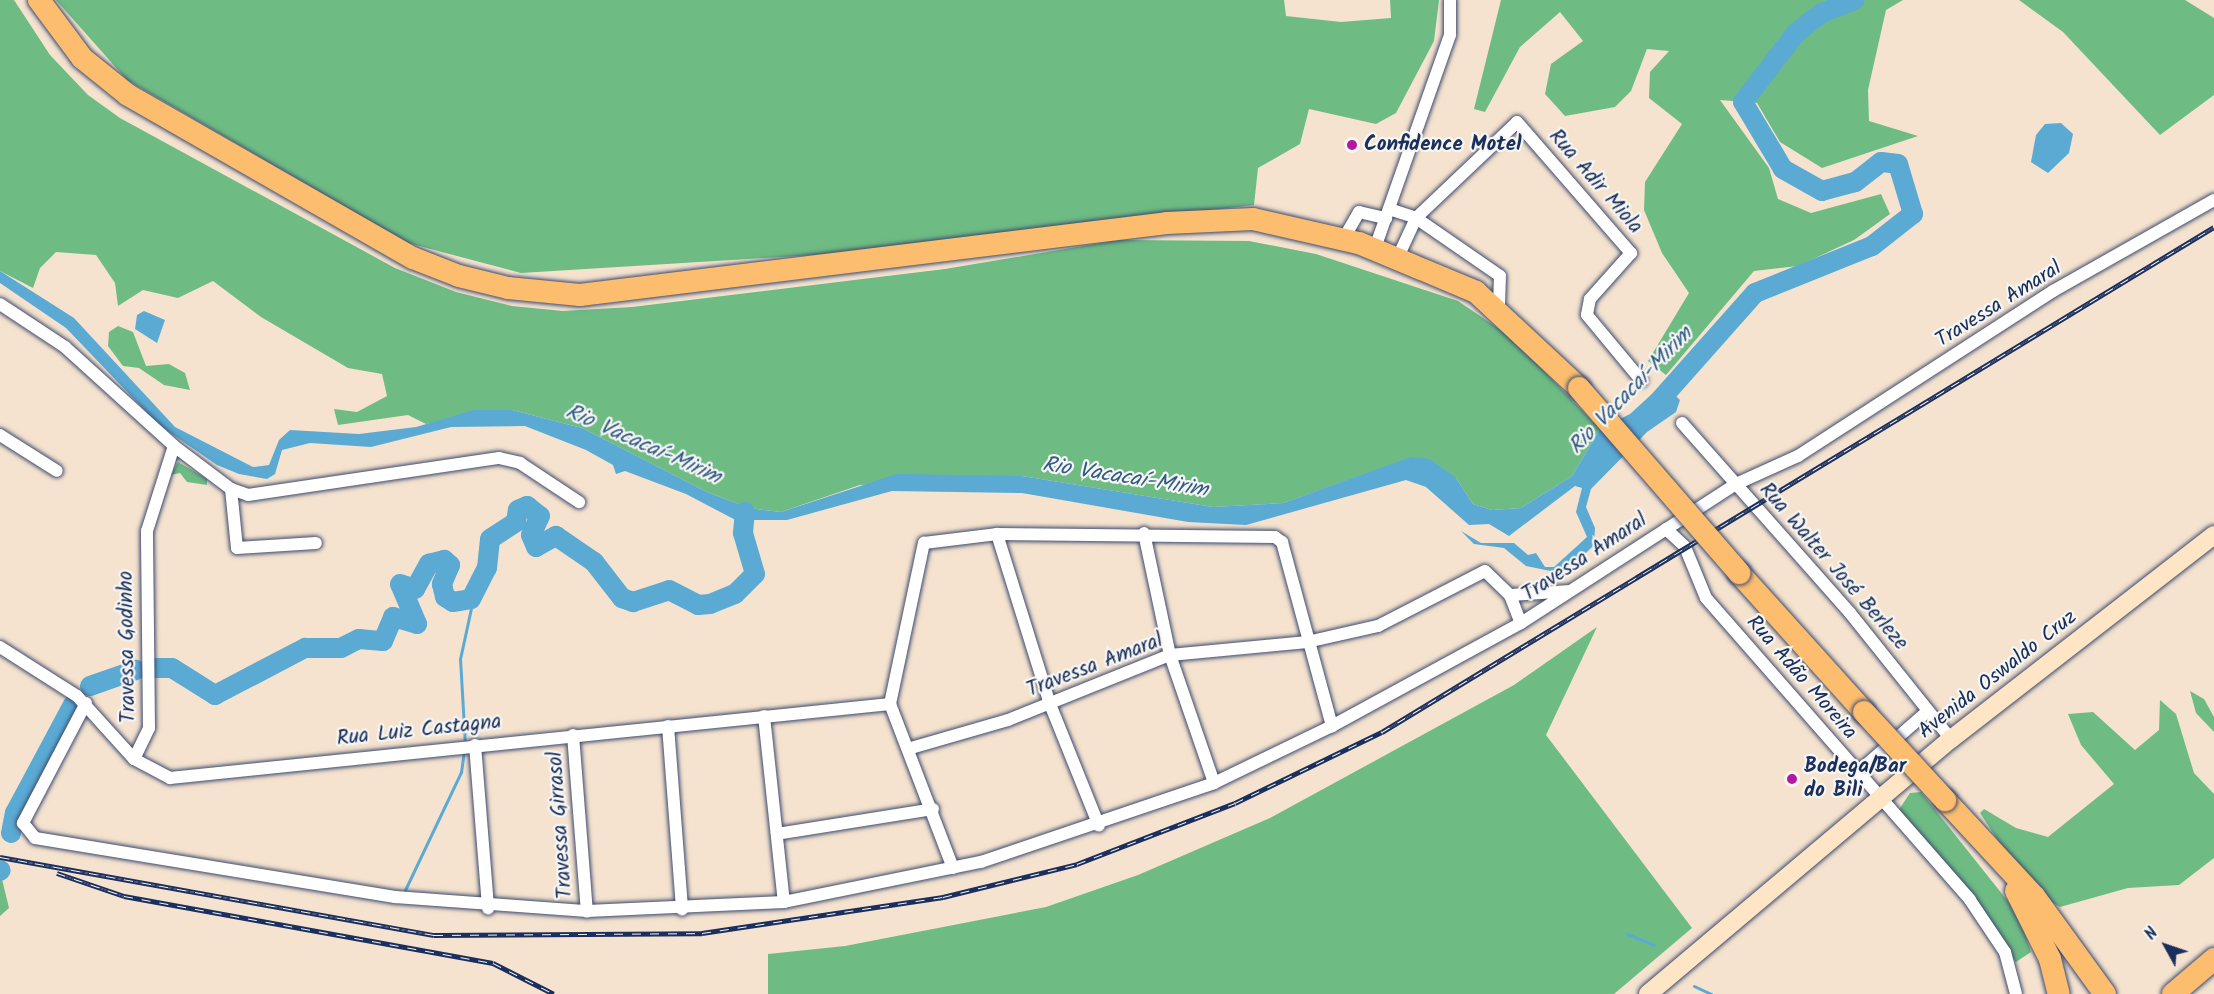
<!DOCTYPE html>
<meta charset="utf-8">
<style>
body{margin:0}
#map{position:relative;width:2214px;height:994px;overflow:hidden;background:#f5e3cf;font-family:Kalam,sans-serif}
div>[style]{position:absolute}
[style*='--x']{left:calc(var(--x)*1px);top:calc(var(--y)*1px);width:calc(var(--w)*1px);rotate:calc(var(--a)*1deg)}
.forest>*{inset:0;background:#6ebc84}
.water>*{inset:0;background:#5aaad4}
.stream>*{height:3px;margin:-1.5px;padding:0 1.5px;transform-origin:1.5px;border-radius:1.5px;background:#5aaad4}
.river>*{height:20px;margin:-10px;padding:0 10px;transform-origin:10px;border-radius:10px;background:#5aaad4}
.roads{filter:drop-shadow(0 0 2px #3c4a6f) drop-shadow(0 0 2px #3c4a6f)}
.street>*{height:12px;margin:-6px;padding:0 6px;transform-origin:6px;border-radius:6px;background:#fff}
.secondary>*{height:18px;margin:-9px;padding:0 9px;transform-origin:9px;border-radius:9px;background:#fee5c5}
.highway>*{height:22px;margin:-11px;padding:0 11px;transform-origin:11px;border-radius:11px;background:#fcbd6e}
.rail>*{height:5px;margin-top:-2.5px;transform-origin:0;background:repeating-linear-gradient(90deg,#f6f6f2 0 9px,#1b2f5e 0 18px);box-sizing:border-box;border-block:2px solid #1b2f5e}
.bridges{filter:drop-shadow(0 0 2px #3c4a6f) drop-shadow(0 0 2px #3c4a6f)}
.highway-bridge>*{height:22px;margin:-11px;padding:0 11px;transform-origin:11px;border-radius:11px;background:#fcbd6e}
.dots>*{width:16px;height:16px;translate:-50% -50%;box-sizing:border-box;border:3px solid #f6f6f2;border-radius:50%}
span{translate:-50% -50%;white-space:nowrap;text-align:center;line-height:1.15;-webkit-text-stroke:4.5px #f6f6f2;paint-order:stroke}
.poi-label{font-size:21px;color:#1b2f5e;font-weight:700}
.left{translate:0 -50%;text-align:left}
.street-label{font-size:21px;color:#1b2f5e}
.water-label{font-size:22px;color:#315a87;font-style:italic}
.north{position:absolute;left:2136px;top:916px;width:60px;height:60px;-webkit-text-stroke:4px #f6f6f2;paint-order:stroke;rotate:310deg;font-size:16px;font-weight:700;line-height:24px;text-align:center;color:#1b2f5e}
.north::after{content:'';display:block;margin:auto;width:21px;height:27px;background:#1b2f5e;clip-path:polygon(50% 0,100% 100%,50% 72%,0 100%)}
</style>
<div id="map">
<div class="forest">
<div style="clip-path:polygon(0 0,14px 0,50px 55px,88px 95px,120px 118px,395px 268px,456px 292px,512px 306px,563px 311px,632px 307px,945px 269px,1119px 240px,1249px 241px,1316px 254px,1458px 301px,1511px 337px,1600px 429px,1572px 476px,1521px 508px,1492px 510px,1473px 504px,1456px 478px,1365px 474px,1283px 503px,1213px 507px,1022px 476px,860px 485px,781px 512px,749px 508px,707px 492px,582px 428px,512px 410px,426px 424px,408px 415px,338px 425px,334px 409px,357px 412px,387px 396px,382px 374px,348px 368px,261px 317px,213px 281px,178px 298px,143px 290px,118px 306px,115px 283px,96px 255px,56px 252px,40px 268px,33px 288px,0 271px)"></div>
<div style="clip-path:polygon(56px 0,1284px 0,1286px 16px,1341px 22px,1391px 18px,1390px 0,1439px 0,1434px 41px,1396px 113px,1376px 124px,1309px 109px,1300px 144px,1258px 168px,1254px 205px,830px 254px,521px 273px,408px 243px,127px 80px)"></div>
<div style="clip-path:polygon(1501px 0,1903px 0,1886px 10px,1868px 90px,1869px 121px,1918px 136px,1822px 168px,1780px 142px,1757px 103px,1720px 100px,1769px 168px,1778px 199px,1811px 213px,1881px 194px,1890px 214px,1854px 240px,1798px 266px,1754px 271px,1666px 375px,1648px 361px,1689px 293px,1662px 253px,1644px 210px,1645px 182px,1682px 124px,1649px 98px,1650px 72px,1669px 51px,1647px 49px,1631px 91px,1615px 107px,1565px 116px,1545px 94px,1551px 64px,1583px 41px,1560px 12px,1520px 47px,1485px 112px,1474px 109px)"></div>
<div style="clip-path:polygon(2019px 0,2185px 0,2214px 18px,2214px 95px,2160px 135px,2063px 32px)"></div>
<div style="clip-path:polygon(118px 326px,133px 332px,146px 366px,169px 364px,185px 373px,190px 390px,164px 385px,139px 368px,123px 366px,108px 346px,109px 332px)"></div>
<div style="clip-path:polygon(178px 462px,207px 479px,207px 485px,187px 482px,180px 473px,171px 475px)"></div>
<div style="clip-path:polygon(1597px 627px,1546px 735px,1692px 928px,1614px 994px,768px 994px,768px 954px,845px 946px,1046px 907px,1138px 875px,1270px 818px,1514px 685px)"></div>
<div style="clip-path:polygon(2190px 691px,2204px 699px,2214px 717px,2214px 732px,2196px 713px)"></div>
<div style="clip-path:polygon(2160px 700px,2176px 714px,2194px 773px,2214px 794px,2214px 858px,2179px 885px,2128px 888px,2060px 907px,2046px 899px,2007px 854px,1980px 813px,1984px 809px,2016px 828px,2048px 837px,2114px 784px,2081px 745px,2068px 714px,2093px 712px,2135px 750px,2159px 730px)"></div>
<div style="clip-path:polygon(1921px 792px,2018px 914px,2031px 952px,2016px 962px,1898px 811px,1910px 793px)"></div>
<div style="clip-path:polygon(0 871px,9px 908px,0 916px)"></div>
</div>
<div class="water">
<div style="clip-path:polygon(2061px 123px,2073px 134px,2069px 153px,2048px 173px,2031px 162px,2036px 135px,2045px 124px)"></div>
<div style="clip-path:polygon(0 271px,74px 318px,175px 427px,253px 467px,269px 465px,279px 440px,290px 430px,359px 434px,416px 427px,474px 410px,512px 410px,582px 428px,707px 492px,749px 508px,781px 512px,897px 474px,1022px 476px,1213px 507px,1283px 503px,1411px 457px,1430px 459px,1456px 478px,1473px 504px,1492px 510px,1521px 508px,1572px 476px,1600px 429px,1630px 414px,1663px 384px,1680px 400px,1676px 412px,1647px 432px,1591px 489px,1586px 507px,1595px 528px,1594px 545px,1565px 574px,1526px 566px,1504px 548px,1474px 544px,1461px 531px,1481px 543px,1514px 543px,1528px 555px,1536px 553px,1545px 567px,1554px 567px,1587px 537px,1576px 512px,1582px 488px,1575px 486px,1509px 536px,1489px 524px,1469px 525px,1426px 487px,1406px 480px,1246px 525px,1188px 522px,1022px 493px,892px 491px,787px 520px,750px 520px,745px 525px,686px 494px,625px 471px,616px 474px,613px 465px,586px 450px,525px 426px,451px 427px,371px 447px,310px 443px,282px 450px,275px 474px,267px 479px,239px 474px,217px 465px,159px 425px,66px 328px,0 283px)"></div>
<div style="clip-path:polygon(144px 311px,165px 320px,157px 343px,135px 329px,137px 315px)"></div>
</div>
<div class="stream">
<div style="--x:465;--y:745;--w:86;--a:-93.3"></div>
<div style="--x:460;--y:659;--w:66;--a:-77.8"></div>
<div style="--x:405;--y:890;--w:131;--a:-64.6"></div>
<div style="--x:461;--y:772;--w:21;--a:-82"></div>
<div style="--x:1627;--y:934;--w:29;--a:22"></div>
<div style="--x:1694;--y:986;--w:19;--a:25"></div>
</div>
<div class="river">
<div style="--x:1652;--y:409;--w:155;--a:-48.4"></div>
<div style="--x:1755;--y:293;--w:126;--a:-21.9"></div>
<div style="--x:1872;--y:246;--w:52;--a:-38"></div>
<div style="--x:1913;--y:214;--w:52;--a:-106.7"></div>
<div style="--x:1898;--y:164;--w:17;--a:-173"></div>
<div style="--x:1881;--y:162;--w:33;--a:142"></div>
<div style="--x:1855;--y:182;--w:34;--a:165"></div>
<div style="--x:1822;--y:191;--w:45;--a:-150.6"></div>
<div style="--x:1783;--y:169;--w:78;--a:-120.8"></div>
<div style="--x:1743;--y:102;--w:87;--a:-52.5"></div>
<div style="--x:1796;--y:33;--w:33;--a:-38"></div>
<div style="--x:1822;--y:13;--w:35;--a:-22"></div>
<div style="--x:156;--y:668;--w:16;--a:0"></div>
<div style="--x:172;--y:668;--w:51;--a:32.1"></div>
<div style="--x:215;--y:695;--w:102;--a:-27.6"></div>
<div style="--x:305;--y:648;--w:36;--a:0"></div>
<div style="--x:341;--y:648;--w:20;--a:-27"></div>
<div style="--x:359;--y:639;--w:24;--a:5"></div>
<div style="--x:383;--y:641;--w:26;--a:-67"></div>
<div style="--x:393;--y:617;--w:25;--a:16"></div>
<div style="--x:417;--y:624;--w:43;--a:-113"></div>
<div style="--x:400;--y:584;--w:16;--a:18"></div>
<div style="--x:415;--y:589;--w:29;--a:-61"></div>
<div style="--x:429;--y:564;--w:16;--a:-15"></div>
<div style="--x:444;--y:560;--w:8;--a:40"></div>
<div style="--x:450;--y:565;--w:21;--a:113"></div>
<div style="--x:442;--y:584;--w:13;--a:77"></div>
<div style="--x:445;--y:597;--w:9;--a:32"></div>
<div style="--x:453;--y:602;--w:18;--a:-9"></div>
<div style="--x:471;--y:599;--w:35;--a:-63"></div>
<div style="--x:487;--y:568;--w:29;--a:-84"></div>
<div style="--x:490;--y:539;--w:31;--a:-33"></div>
<div style="--x:516;--y:522;--w:12;--a:-81"></div>
<div style="--x:518;--y:510;--w:10;--a:-24"></div>
<div style="--x:527;--y:506;--w:16;--a:38"></div>
<div style="--x:540;--y:516;--w:21;--a:115"></div>
<div style="--x:531;--y:535;--w:13;--a:67"></div>
<div style="--x:536;--y:547;--w:23;--a:-29"></div>
<div style="--x:556;--y:536;--w:46;--a:34.4"></div>
<div style="--x:594;--y:562;--w:46;--a:52.1"></div>
<div style="--x:622;--y:598;--w:12;--a:20"></div>
<div style="--x:633;--y:602;--w:38;--a:-18"></div>
<div style="--x:669;--y:590;--w:33;--a:27"></div>
<div style="--x:698;--y:605;--w:12;--a:-5"></div>
<div style="--x:710;--y:604;--w:27;--a:-22"></div>
<div style="--x:735;--y:594;--w:28;--a:-45"></div>
<div style="--x:755;--y:574;--w:43;--a:-106.3"></div>
<div style="--x:743;--y:533;--w:21;--a:-85"></div>
<div style="--x:90;--y:686;--w:49;--a:-19.2"></div>
<div style="--x:11;--y:833;--w:20;--a:-79"></div>
<div style="--x:15;--y:813;--w:123;--a:-61.8"></div>
<div style="--x:0;--y:871;--w:1;--a:-45"></div>
</div>
<div class="roads">
<div class="street">
<div style="--x:1389;--y:209;--w:28;--a:18"></div>
<div style="--x:1416;--y:218;--w:102;--a:34.6"></div>
<div style="--x:1500;--y:276;--w:34;--a:92"></div>
<div style="--x:1344;--y:238;--w:30;--a:-60"></div>
<div style="--x:1359;--y:212;--w:28;--a:13"></div>
<div style="--x:1375;--y:248;--w:226;--a:-70.6"></div>
<div style="--x:1450;--y:35;--w:35;--a:-90"></div>
<div style="--x:1398;--y:257;--w:43;--a:-65.2"></div>
<div style="--x:1416;--y:218;--w:139;--a:-43.5"></div>
<div style="--x:1517;--y:122;--w:174;--a:49"></div>
<div style="--x:1631;--y:253;--w:62;--a:131.7"></div>
<div style="--x:1590;--y:299;--w:16;--a:101"></div>
<div style="--x:1587;--y:315;--w:85;--a:50.3"></div>
<div style="--x:0;--y:304;--w:78;--a:33.5"></div>
<div style="--x:65;--y:347;--w:147;--a:42.2"></div>
<div style="--x:174;--y:446;--w:71;--a:37"></div>
<div style="--x:231;--y:489;--w:18;--a:19"></div>
<div style="--x:248;--y:495;--w:254;--a:-8.4"></div>
<div style="--x:499;--y:458;--w:22;--a:13"></div>
<div style="--x:520;--y:463;--w:71;--a:33.5"></div>
<div style="--x:1682;--y:423;--w:254;--a:48.5"></div>
<div style="--x:1850;--y:613;--w:161;--a:51.3"></div>
<div style="--x:0;--y:435;--w:67;--a:32.3"></div>
<div style="--x:231;--y:489;--w:59;--a:84.2"></div>
<div style="--x:237;--y:548;--w:79;--a:-3.6"></div>
<div style="--x:1666;--y:529;--w:26;--a:43"></div>
<div style="--x:1685;--y:547;--w:55;--a:67.6"></div>
<div style="--x:1706;--y:598;--w:401;--a:48.8"></div>
<div style="--x:1970;--y:900;--w:63;--a:56.1"></div>
<div style="--x:2005;--y:952;--w:43;--a:75.3"></div>
<div style="--x:1144;--y:533;--w:125;--a:78"></div>
<div style="--x:1170;--y:655;--w:135;--a:71"></div>
<div style="--x:997;--y:534;--w:178;--a:72.7"></div>
<div style="--x:1050;--y:704;--w:131;--a:68.1"></div>
<div style="--x:1510;--y:595;--w:58;--a:-3.9"></div>
<div style="--x:0;--y:647;--w:91;--a:32.5"></div>
<div style="--x:77;--y:696;--w:85;--a:47.9"></div>
<div style="--x:134;--y:759;--w:41;--a:27.8"></div>
<div style="--x:170;--y:778;--w:724;--a:-5.87"></div>
<div style="--x:86;--y:703;--w:136;--a:117.7"></div>
<div style="--x:23;--y:823;--w:19;--a:51"></div>
<div style="--x:35;--y:838;--w:365;--a:9.3"></div>
<div style="--x:395;--y:897;--w:193;--a:4.2"></div>
<div style="--x:587;--y:911;--w:197;--a:-2.6"></div>
<div style="--x:784;--y:902;--w:201;--a:-11.5"></div>
<div style="--x:981;--y:862;--w:246;--a:-18.7"></div>
<div style="--x:1214;--y:783;--w:131;--a:-25.8"></div>
<div style="--x:1332;--y:726;--w:215;--a:-28.6"></div>
<div style="--x:1521;--y:623;--w:256;--a:-32.9"></div>
<div style="--x:1736;--y:484;--w:68;--a:-24.3"></div>
<div style="--x:1798;--y:456;--w:304;--a:-32.9"></div>
<div style="--x:2053;--y:291;--w:185;--a:-29.5"></div>
<div style="--x:764;--y:716;--w:187;--a:83.9"></div>
<div style="--x:668;--y:726;--w:184;--a:85.6"></div>
<div style="--x:573;--y:735;--w:177;--a:85.5"></div>
<div style="--x:475;--y:745;--w:164;--a:85.4"></div>
<div style="--x:911;--y:748;--w:101;--a:-16.1"></div>
<div style="--x:1008;--y:720;--w:175;--a:-21.9"></div>
<div style="--x:1170;--y:655;--w:138;--a:-5.4"></div>
<div style="--x:1307;--y:642;--w:73;--a:-12.7"></div>
<div style="--x:1378;--y:626;--w:120;--a:-27.2"></div>
<div style="--x:1485;--y:571;--w:35;--a:44"></div>
<div style="--x:1510;--y:595;--w:30;--a:69"></div>
<div style="--x:134;--y:759;--w:34;--a:-64"></div>
<div style="--x:149;--y:728;--w:197;--a:-90.6"></div>
<div style="--x:147;--y:531;--w:89;--a:-72.4"></div>
<div style="--x:1858;--y:772;--w:93;--a:-41.1"></div>
<div style="--x:777;--y:834;--w:158;--a:-9.1"></div>
<div style="--x:953;--y:868;--w:176;--a:-111"></div>
<div style="--x:890;--y:704;--w:165;--a:-78.1"></div>
<div style="--x:924;--y:543;--w:74;--a:-7"></div>
<div style="--x:997;--y:534;--w:278;--a:0.6"></div>
<div style="--x:1275;--y:537;--w:9;--a:36"></div>
<div style="--x:1282;--y:542;--w:191;--a:74.8"></div>
</div>
<div class="secondary">
<div style="--x:1648;--y:994;--w:396;--a:-40.1"></div>
<div style="--x:1951;--y:739;--w:333;--a:-37.8"></div>
</div>
<div class="highway">
<div style="--x:39;--y:0;--w:72;--a:53.4"></div>
<div style="--x:82;--y:58;--w:59;--a:38.8"></div>
<div style="--x:128;--y:95;--w:328;--a:29.8"></div>
<div style="--x:413;--y:258;--w:49;--a:21.4"></div>
<div style="--x:459;--y:276;--w:50;--a:13.8"></div>
<div style="--x:508;--y:288;--w:72;--a:5.6"></div>
<div style="--x:580;--y:295;--w:591;--a:-6.99"></div>
<div style="--x:1167;--y:223;--w:86;--a:-2.7"></div>
<div style="--x:1253;--y:219;--w:109;--a:12.8"></div>
<div style="--x:1359;--y:243;--w:127;--a:22.7"></div>
<div style="--x:1476;--y:292;--w:141;--a:43"></div>
<div style="--x:1739;--y:573;--w:187;--a:48"></div>
<div style="--x:1945;--y:800;--w:131;--a:47.2"></div>
<div style="--x:2034;--y:896;--w:121;--a:54.1"></div>
<div style="--x:2016;--y:891;--w:76;--a:63.4"></div>
<div style="--x:2050;--y:959;--w:36;--a:76"></div>
<div style="--x:2173;--y:994;--w:54;--a:-40.5"></div>
</div>
</div>
<div class="rail">
<div style="--x:0;--y:857;--w:441;--a:10.2"></div>
<div style="--x:434;--y:935;--w:268;--a:-0.4"></div>
<div style="--x:702;--y:933;--w:244;--a:-8.5"></div>
<div style="--x:943;--y:897;--w:138;--a:-13.8"></div>
<div style="--x:1077;--y:864;--w:169;--a:-21.1"></div>
<div style="--x:1235;--y:803;--w:163;--a:-25.8"></div>
<div style="--x:1382;--y:732;--w:973;--a:-31.26"></div>
<div style="--x:57;--y:873;--w:71;--a:18.9"></div>
<div style="--x:124;--y:896;--w:375;--a:10.3"></div>
<div style="--x:493;--y:963;--w:68;--a:26.9"></div>
</div>
<div class="bridges">
<div class="highway-bridge">
<div style="--x:1579;--y:388;--w:245;--a:49.1"></div>
<div style="--x:1864;--y:712;--w:120;--a:47.4"></div>
</div>
</div>
<div class="dots">
<div style="left:1352px;top:145px;background:#b5179e"></div>
<div style="left:1792px;top:779px;background:#b5179e"></div>
</div>
<div class="poi-label">
<span class="left" style="left:1364px;top:145px">Confidence Motel</span>
<span class="left" style="left:1804px;top:779px">Bodega/Bar<br>do Bili</span>
</div>
<div class="street-label">
<span style="left:1595px;top:182px;rotate:49deg">Rua Adir Miola</span>
<span style="left:1999px;top:305px;rotate:-32deg">Travessa Amaral</span>
<span style="left:1585px;top:558px;rotate:-33deg">Travessa Amaral</span>
<span style="left:1833px;top:567px;rotate:49deg">Rua Walter José Berleze</span>
<span style="left:128px;top:647px;rotate:-91deg">Travessa Godinho</span>
<span style="left:1095px;top:666px;rotate:-21deg">Travessa Amaral</span>
<span style="left:1998px;top:675px;rotate:-38deg">Avenida Oswaldo Cruz</span>
<span style="left:1801px;top:678px;rotate:49deg">Rua Adão Moreira</span>
<span style="left:419px;top:731px;rotate:-6deg">Rua Luiz Castagna</span>
<span style="left:561px;top:825px;rotate:-94deg">Travessa Girrasol</span>
</div>
<div class="water-label">
<span style="left:1631px;top:391px;rotate:-46deg">Rio Vacacaí-Mirim</span>
<span style="left:643px;top:445px;rotate:24deg">Rio Vacacaí-Mirim</span>
<span style="left:1125px;top:478px;rotate:9deg">Rio Vacacaí-Mirim</span>
</div>
<div class="north">N</div>
</div>
